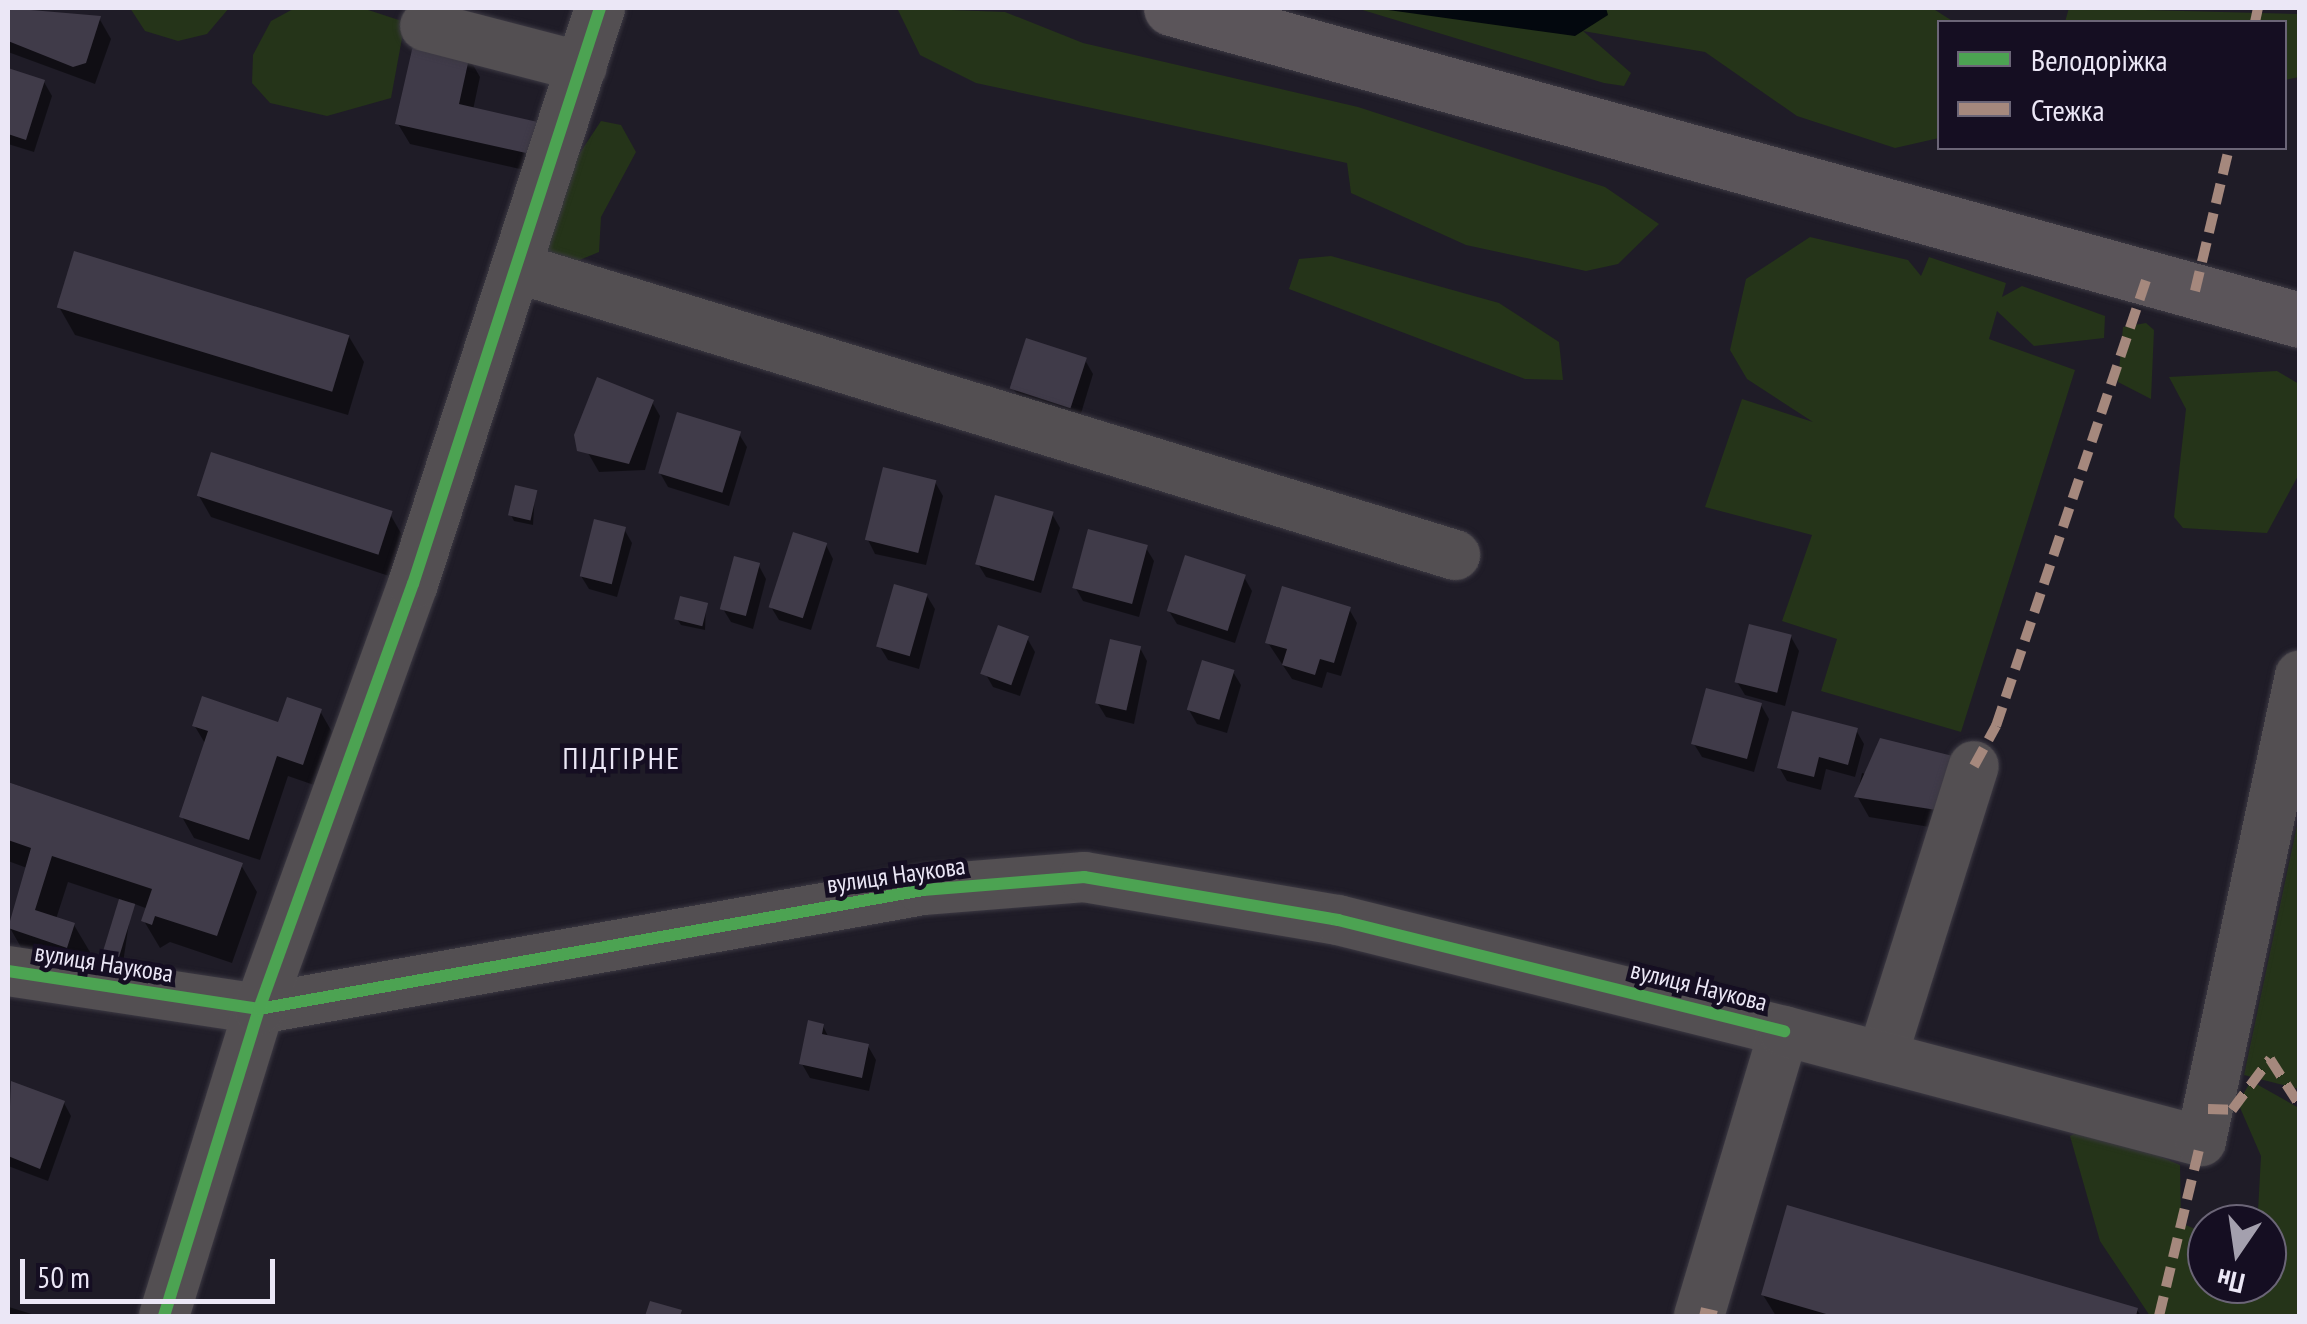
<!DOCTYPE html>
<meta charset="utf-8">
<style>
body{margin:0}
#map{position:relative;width:2307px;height:1324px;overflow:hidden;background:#1f1c27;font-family:"PT Sans Narrow",sans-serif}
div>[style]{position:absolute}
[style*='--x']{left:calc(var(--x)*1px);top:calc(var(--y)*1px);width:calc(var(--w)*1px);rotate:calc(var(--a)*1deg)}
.green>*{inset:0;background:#253419}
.water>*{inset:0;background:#03080e}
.shadow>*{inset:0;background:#0007}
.building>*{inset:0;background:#403b49;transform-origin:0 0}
.roads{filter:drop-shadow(0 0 2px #3c3943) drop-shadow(0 0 2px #3c3943)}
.minor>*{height:50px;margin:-25px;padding:0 25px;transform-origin:25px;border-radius:25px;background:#534f52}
.highway>*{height:55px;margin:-27.5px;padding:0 27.5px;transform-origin:27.5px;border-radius:27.5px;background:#5b555a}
.quiet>*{height:10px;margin-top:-5px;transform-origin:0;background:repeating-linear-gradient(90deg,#a5887d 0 20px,transparent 0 30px)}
.cycleway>*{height:12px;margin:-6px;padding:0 6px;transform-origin:6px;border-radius:6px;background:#4ca352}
span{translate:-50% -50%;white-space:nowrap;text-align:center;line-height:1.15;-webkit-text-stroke:9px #150e22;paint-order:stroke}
.street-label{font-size:25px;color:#ebe7f6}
.quarter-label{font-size:30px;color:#ebe7f6;letter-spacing:2.5px}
.frame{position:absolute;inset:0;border:10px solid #ebe7f6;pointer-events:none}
.legend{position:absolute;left:1937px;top:20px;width:350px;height:130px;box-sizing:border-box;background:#150e22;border:2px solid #6b6577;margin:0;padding:12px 18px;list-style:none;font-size:30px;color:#ebe7f6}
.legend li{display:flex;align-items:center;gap:20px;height:50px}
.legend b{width:50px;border:2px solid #6b6577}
.north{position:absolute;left:2187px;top:1204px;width:100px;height:100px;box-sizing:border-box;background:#150e22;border:2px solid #6b6577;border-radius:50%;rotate:193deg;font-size:28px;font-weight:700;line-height:40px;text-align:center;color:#ebe7f6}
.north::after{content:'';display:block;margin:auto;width:35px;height:45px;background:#a4a0ae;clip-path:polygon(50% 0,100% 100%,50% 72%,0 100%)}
.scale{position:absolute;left:20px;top:1259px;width:255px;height:45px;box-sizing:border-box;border:5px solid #ebe7f6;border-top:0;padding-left:12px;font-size:30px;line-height:35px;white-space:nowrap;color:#ebe7f6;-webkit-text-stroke:8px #150e22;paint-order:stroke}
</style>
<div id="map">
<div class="green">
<div style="clip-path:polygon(130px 8px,229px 8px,207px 34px,178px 41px,145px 31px)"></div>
<div style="clip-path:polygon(295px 8px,362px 8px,405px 22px,391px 98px,327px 116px,270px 103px,252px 83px,253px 55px,271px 21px)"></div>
<div style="clip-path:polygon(897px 8px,1005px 12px,1083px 43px,1358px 107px,1605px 187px,1659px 224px,1618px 264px,1586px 271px,1466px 245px,1351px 193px,1347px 163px,976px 83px,920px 55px)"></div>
<div style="clip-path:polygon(1356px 8px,1932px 8px,1954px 22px,1940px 22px,1939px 138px,1895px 148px,1797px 116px,1705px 52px,1583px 31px,1631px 73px,1624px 86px,1604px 83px)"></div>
<div style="clip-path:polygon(2069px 8px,2299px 14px,2299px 77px,2285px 80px,2284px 22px,2065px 22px)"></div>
<div style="clip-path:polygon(601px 121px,621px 125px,636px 152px,601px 217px,599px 252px,565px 266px,536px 249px,564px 177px)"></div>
<div style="clip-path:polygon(1810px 237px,1908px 260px,1921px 276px,1929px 257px,2006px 283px,2002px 297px,2022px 286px,2105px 316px,2104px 338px,2034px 346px,1997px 311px,1989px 339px,2075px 370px,1961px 732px,1821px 691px,1837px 639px,1782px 621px,1812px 535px,1705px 507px,1742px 399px,1813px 422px,1747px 379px,1730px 350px,1746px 279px)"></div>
<div style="clip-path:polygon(1331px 256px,1499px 303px,1559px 342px,1563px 380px,1525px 379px,1289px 289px,1299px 259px)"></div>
<div style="clip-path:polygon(2146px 323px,2154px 330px,2151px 399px,2118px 382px,2123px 327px)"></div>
<div style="clip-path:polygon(2277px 371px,2299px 384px,2299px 474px,2267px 533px,2183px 528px,2174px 517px,2186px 409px,2169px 377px)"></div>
<div style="clip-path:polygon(2299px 816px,2299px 1089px,2244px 1075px)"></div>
<div style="clip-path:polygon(2251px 1081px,2299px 1108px,2299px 1316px,2150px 1316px,2100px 1241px,2070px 1136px,2090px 1126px,2180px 1165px,2181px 1223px,2207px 1234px,2207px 1284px,2267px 1284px,2267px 1224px,2246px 1224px,2258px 1211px,2261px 1156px,2238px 1103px)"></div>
</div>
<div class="water">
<div style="clip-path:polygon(1374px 8px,1606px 8px,1608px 15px,1575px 36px)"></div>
</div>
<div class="shadow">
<div style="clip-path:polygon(8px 8px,99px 18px,111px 39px,95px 84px,8px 52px)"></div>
<div style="clip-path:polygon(468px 56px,480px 77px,473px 110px,540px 125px,546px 175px,410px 144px,398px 124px)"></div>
<div style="clip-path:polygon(8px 70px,44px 82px,52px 96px,34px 152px,8px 144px)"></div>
<div style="clip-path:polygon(59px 307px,348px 335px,364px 362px,348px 415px,75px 335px)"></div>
<div style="clip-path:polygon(1085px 360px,1093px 374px,1079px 420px,1021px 402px,1013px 388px)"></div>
<div style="clip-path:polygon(652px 402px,660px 416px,645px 470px,599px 472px,577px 434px)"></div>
<div style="clip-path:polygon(739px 434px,747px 447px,729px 506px,668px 487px,660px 473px)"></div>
<div style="clip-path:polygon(935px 482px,943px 496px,926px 565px,875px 554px,868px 540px)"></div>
<div style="clip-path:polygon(535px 493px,533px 525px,514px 521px,511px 515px)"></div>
<div style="clip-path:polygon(199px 496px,390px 514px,402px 535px,389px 576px,211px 517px)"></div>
<div style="clip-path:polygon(1052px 514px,1060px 528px,1041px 593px,986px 577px,978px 564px)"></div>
<div style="clip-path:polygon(624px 529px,632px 543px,617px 597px,589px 589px,581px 576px)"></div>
<div style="clip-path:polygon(826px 545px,833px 559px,811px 630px,779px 620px,771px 607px)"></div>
<div style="clip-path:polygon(1146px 548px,1154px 561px,1139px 617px,1083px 601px,1075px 587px)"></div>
<div style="clip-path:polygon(759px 566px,766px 579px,753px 629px,731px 622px,723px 609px)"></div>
<div style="clip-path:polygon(1244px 577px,1252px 591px,1235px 643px,1177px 624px,1169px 611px)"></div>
<div style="clip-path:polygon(927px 596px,935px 609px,919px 669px,888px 660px,880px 647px)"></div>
<div style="clip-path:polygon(706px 605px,705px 630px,681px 625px,677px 619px)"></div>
<div style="clip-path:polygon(1349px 609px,1357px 623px,1341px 676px,1327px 672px,1322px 688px,1292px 679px,1268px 643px)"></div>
<div style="clip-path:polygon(1791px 637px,1799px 651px,1785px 706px,1745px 695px,1737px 682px)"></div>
<div style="clip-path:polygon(1027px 638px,1035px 652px,1020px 696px,993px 687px,985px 673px)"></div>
<div style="clip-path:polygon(1140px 648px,1147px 661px,1134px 724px,1106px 717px,1098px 704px)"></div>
<div style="clip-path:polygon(1233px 672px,1241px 685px,1227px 733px,1197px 724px,1189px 710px)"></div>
<div style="clip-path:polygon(1761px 705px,1769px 719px,1754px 772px,1702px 757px,1694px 744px)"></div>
<div style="clip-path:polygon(320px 711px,332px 732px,314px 785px,288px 776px,260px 860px,194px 838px,182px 817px,206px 745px,194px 725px,280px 725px)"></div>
<div style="clip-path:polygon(1856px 730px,1864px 744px,1855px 777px,1826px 769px,1821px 790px,1787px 781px,1779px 767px)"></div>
<div style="clip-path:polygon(1882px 742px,1960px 832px,1869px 817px,1857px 796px,1862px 773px,1874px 776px)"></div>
<div style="clip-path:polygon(8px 782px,241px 865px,257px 892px,232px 963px,170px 942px,160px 948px,144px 921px,148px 909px,132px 903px,123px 963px,111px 960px,122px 900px,68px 882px,56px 919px,74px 925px,90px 952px,82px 974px,26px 956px,10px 928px,27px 868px,8px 861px)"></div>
<div style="clip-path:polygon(823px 1026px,829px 1038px,868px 1046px,876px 1060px,869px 1091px,810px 1078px,802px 1064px)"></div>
<div style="clip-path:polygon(13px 1084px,64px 1103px,71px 1116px,48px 1181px,8px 1166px)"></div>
<div style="clip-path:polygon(1763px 1295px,2137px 1310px,2141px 1316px,1776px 1316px)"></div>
<div style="clip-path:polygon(9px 1307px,38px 1316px,8px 1316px)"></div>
</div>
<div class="building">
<div style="clip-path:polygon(8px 8px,101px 16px,86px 63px,73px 67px,8px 41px)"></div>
<div style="clip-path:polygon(414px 41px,470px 54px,459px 104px,542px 123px,535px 155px,395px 124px)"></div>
<div style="clip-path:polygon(8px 68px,45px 80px,26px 140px,8px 134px)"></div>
<div style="left:74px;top:251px;width:288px;height:59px;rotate:17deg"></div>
<div style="left:1026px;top:338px;width:64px;height:53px;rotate:18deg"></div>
<div style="clip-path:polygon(597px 377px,654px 400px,629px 464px,577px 451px,574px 435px)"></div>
<div style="left:677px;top:412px;width:67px;height:64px;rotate:17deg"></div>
<div style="left:211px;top:452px;width:191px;height:46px;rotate:18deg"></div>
<div style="left:883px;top:467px;width:55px;height:75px;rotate:14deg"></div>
<div style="left:515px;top:485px;width:23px;height:31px;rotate:13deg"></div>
<div style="left:995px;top:495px;width:61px;height:72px;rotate:16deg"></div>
<div style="left:594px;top:519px;width:33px;height:59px;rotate:14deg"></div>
<div style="left:1088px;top:529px;width:62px;height:61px;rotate:15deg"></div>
<div style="left:793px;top:532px;width:36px;height:79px;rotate:18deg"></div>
<div style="left:1185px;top:555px;width:64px;height:59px;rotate:18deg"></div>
<div style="left:734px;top:556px;width:27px;height:55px;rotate:15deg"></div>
<div style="left:894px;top:584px;width:35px;height:65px;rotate:16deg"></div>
<div style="clip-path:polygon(1282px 586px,1351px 607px,1334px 663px,1320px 659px,1315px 675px,1282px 665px,1287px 649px,1265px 643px)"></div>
<div style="left:680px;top:596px;width:29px;height:24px;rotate:14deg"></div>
<div style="left:1749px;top:624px;width:44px;height:60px;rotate:14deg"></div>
<div style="left:998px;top:625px;width:33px;height:52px;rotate:20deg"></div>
<div style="left:1110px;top:639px;width:32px;height:66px;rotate:13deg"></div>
<div style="left:1202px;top:660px;width:34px;height:52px;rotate:17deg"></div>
<div style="left:1706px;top:688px;width:58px;height:58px;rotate:15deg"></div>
<div style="clip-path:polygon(202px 696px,278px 722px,287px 697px,322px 709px,303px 765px,277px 756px,249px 840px,179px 817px,208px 731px,192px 726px)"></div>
<div style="clip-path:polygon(1792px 711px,1858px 728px,1848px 765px,1819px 757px,1814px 777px,1777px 768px)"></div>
<div style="clip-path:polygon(1880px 738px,1961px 758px,1949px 812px,1854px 797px)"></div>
<div style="clip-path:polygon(8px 782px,243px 863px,217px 936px,155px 916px,152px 925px,141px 921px,152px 889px,52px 856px,35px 910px,75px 923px,67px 948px,8px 928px,31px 848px,8px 840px)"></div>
<div style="left:119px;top:899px;width:17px;height:57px;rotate:17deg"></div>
<div style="clip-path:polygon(808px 1020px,824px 1024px,822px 1034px,869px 1044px,862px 1078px,799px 1064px)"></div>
<div style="clip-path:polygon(11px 1081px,65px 1101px,40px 1169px,8px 1156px)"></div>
<div style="clip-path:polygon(1787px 1205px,2138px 1308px,2136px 1316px,1833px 1316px,1761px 1295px)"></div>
<div style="clip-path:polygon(650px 1301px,682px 1310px,680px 1316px,645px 1316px)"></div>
</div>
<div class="roads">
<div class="minor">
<div style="--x:425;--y:26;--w:162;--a:14.6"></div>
<div style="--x:520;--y:269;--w:978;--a:17.01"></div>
<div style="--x:8;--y:971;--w:254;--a:8.6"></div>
<div style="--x:259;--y:1009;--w:675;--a:-10.16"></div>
<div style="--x:923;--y:890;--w:162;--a:-4.6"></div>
<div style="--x:1084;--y:877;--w:258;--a:9.6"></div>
<div style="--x:1338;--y:920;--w:460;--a:14"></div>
<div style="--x:1882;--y:1057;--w:305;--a:-72.5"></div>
<div style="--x:164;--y:1316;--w:321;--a:-72.8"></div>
<div style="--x:259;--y:1009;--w:452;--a:-70.1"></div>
<div style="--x:413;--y:584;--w:606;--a:-72.01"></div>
<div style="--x:1699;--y:1316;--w:297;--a:-73.4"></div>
<div style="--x:1784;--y:1031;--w:431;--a:14.8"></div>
<div style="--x:2201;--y:1141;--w:476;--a:-78"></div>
</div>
<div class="highway">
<div style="--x:1171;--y:8;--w:1171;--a:15.45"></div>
</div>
</div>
<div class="quiet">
<div style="--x:2255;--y:22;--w:14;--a:-78"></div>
<div style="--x:2195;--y:291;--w:147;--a:-76.6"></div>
<div style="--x:1974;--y:766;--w:46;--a:-61.2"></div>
<div style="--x:1996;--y:726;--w:474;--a:-71.4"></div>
<div style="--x:2208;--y:1109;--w:24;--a:2"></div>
<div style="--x:2232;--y:1110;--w:64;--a:-53.3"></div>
<div style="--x:2270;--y:1059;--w:56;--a:57.4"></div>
<div style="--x:1700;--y:1312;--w:17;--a:13"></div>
<div style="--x:2159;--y:1316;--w:180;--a:-76.5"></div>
</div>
<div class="cycleway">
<div style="--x:8;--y:971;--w:254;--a:8.6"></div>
<div style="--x:259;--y:1009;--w:675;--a:-10.16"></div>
<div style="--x:923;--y:890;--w:162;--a:-4.6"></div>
<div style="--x:1084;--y:877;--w:258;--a:9.6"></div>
<div style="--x:1338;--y:920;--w:460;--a:14"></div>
<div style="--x:164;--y:1316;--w:321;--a:-72.8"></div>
<div style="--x:259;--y:1009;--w:452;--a:-70.1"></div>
<div style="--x:413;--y:584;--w:606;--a:-72.01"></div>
</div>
<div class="street-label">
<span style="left:896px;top:875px;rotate:-8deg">вулиця Наукова</span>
<span style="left:104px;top:963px;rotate:9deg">вулиця Наукова</span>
<span style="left:1699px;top:986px;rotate:14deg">вулиця Наукова</span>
</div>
<div class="quarter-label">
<span style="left:622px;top:758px">ПІДГІРНЕ</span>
</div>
<div class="frame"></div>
<ul class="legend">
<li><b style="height:12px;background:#4ca352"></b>Велодоріжка</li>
<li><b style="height:12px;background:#a5887d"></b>Стежка</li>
</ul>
<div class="north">Пн</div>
<div class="scale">50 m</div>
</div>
